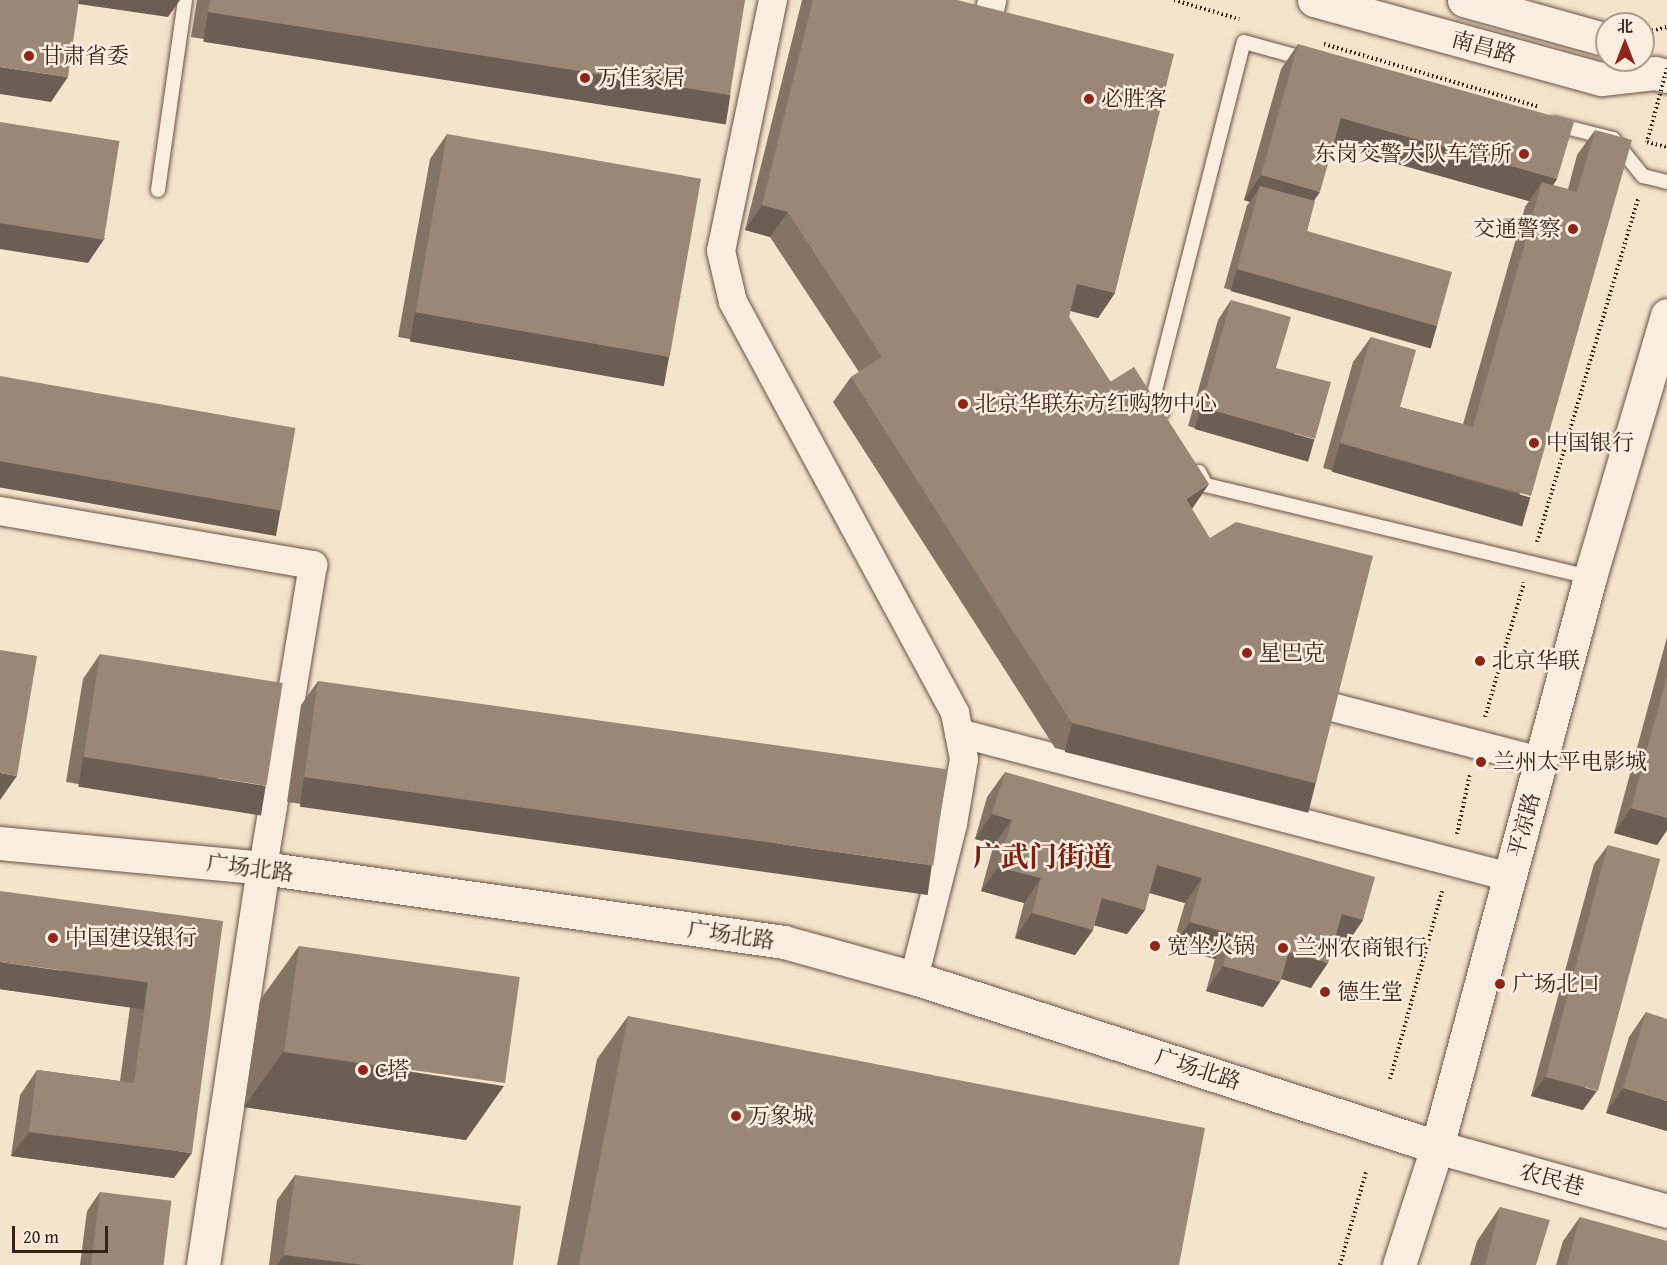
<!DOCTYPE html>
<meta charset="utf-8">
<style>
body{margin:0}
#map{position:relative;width:1667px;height:1265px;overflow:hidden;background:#f5e4cc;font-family:"Gentium Book Plus","Noto Serif SC",serif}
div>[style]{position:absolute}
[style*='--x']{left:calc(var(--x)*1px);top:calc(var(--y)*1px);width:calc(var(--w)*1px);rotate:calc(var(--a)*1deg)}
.path>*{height:4px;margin-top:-2px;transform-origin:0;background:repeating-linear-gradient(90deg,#3a2219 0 1.5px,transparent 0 4.5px)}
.roads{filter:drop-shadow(0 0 2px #695246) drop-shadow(0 0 2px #695246)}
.lane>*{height:14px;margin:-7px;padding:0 7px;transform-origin:7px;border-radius:7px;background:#f8edde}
.street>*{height:28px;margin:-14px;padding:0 14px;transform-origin:14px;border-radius:14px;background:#f8edde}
.secondary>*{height:33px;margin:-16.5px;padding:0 16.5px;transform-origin:16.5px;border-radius:16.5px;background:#f8edde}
.path-bridge>*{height:4px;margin-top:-2px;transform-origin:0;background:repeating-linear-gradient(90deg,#3a2219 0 1.5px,transparent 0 4.5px)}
.wall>*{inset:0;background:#857465}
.shaded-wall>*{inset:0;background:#6c5e53;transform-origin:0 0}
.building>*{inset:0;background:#9b8776;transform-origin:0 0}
.dots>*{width:16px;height:16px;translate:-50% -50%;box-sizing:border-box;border:3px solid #f8edde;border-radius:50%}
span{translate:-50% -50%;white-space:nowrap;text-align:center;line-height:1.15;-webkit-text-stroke:5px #f8edde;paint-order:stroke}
.street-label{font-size:22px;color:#3a2219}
.poi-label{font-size:22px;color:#3a2219}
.left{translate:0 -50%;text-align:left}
.right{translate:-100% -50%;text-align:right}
.district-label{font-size:28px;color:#7a1f14;font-weight:700}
.north{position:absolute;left:1595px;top:12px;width:60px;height:60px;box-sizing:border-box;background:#f8edde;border:2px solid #ac9c8f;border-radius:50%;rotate:0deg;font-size:16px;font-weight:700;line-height:24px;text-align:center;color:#3a2219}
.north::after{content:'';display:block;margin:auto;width:21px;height:27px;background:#8f2418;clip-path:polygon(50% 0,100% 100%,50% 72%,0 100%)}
.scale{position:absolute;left:12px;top:1226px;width:96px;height:27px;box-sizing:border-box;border:3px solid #3a2219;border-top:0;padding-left:8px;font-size:18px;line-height:21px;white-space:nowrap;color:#3a2219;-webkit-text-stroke:4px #f8edde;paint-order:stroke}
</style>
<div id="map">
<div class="path">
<div style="--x:1174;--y:0;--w:68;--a:16.3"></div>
<div style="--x:1643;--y:33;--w:25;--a:-14"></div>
<div style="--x:1324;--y:44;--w:224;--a:16.3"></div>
<div style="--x:1537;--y:542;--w:359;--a:-73.6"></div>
<div style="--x:1485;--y:717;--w:140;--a:-73.8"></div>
<div style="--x:1457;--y:834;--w:61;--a:-77.8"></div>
<div style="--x:1390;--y:1079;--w:195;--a:-74.5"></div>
<div style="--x:1340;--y:1265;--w:97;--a:-74.4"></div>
</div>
<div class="roads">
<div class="lane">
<div style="--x:1554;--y:124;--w:61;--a:14.3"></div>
<div style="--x:1613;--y:139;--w:48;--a:51"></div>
<div style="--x:1643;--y:176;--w:25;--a:14"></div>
<div style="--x:158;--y:190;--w:192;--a:-81.9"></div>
<div style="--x:1162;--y:412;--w:17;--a:-123"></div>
<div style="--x:1153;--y:398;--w:367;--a:-75.7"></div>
<div style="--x:1244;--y:42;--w:64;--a:15.3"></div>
<div style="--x:1199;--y:472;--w:15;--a:62"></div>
<div style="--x:1206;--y:485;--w:395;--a:13.5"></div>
</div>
<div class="street">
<div style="--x:773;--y:0;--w:256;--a:101.7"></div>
<div style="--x:721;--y:251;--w:52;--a:76.8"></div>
<div style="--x:733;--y:302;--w:467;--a:61.6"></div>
<div style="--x:955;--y:713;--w:47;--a:78.9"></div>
<div style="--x:964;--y:759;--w:66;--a:99.6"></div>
<div style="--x:953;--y:824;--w:159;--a:104.2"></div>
<div style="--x:984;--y:36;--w:37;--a:-77"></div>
<div style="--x:0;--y:511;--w:318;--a:9.8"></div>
<div style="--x:313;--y:565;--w:307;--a:99.4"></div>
<div style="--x:1324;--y:705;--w:224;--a:14.5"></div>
<div style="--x:959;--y:733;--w:570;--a:14.65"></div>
</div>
<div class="secondary">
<div style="--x:1314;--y:0;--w:298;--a:15.4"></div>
<div style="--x:1601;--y:79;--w:54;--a:-6.3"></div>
<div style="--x:1655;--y:73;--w:12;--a:14"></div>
<div style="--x:1464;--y:0;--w:148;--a:15.6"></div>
<div style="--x:0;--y:843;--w:264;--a:5.4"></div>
<div style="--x:263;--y:868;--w:526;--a:8.08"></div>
<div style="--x:784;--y:942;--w:135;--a:15.5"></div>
<div style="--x:914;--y:978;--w:550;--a:17.91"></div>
<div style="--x:1437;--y:1147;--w:239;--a:15.5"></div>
<div style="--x:203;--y:1265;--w:402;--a:-81.4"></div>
<div style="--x:1399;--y:1265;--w:124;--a:-72.1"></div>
<div style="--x:1437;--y:1147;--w:590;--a:-74.97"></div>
<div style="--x:1590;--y:577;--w:273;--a:-73.6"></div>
</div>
</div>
<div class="path-bridge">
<div style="--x:1667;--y:68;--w:77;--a:105.1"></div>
<div style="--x:1647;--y:142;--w:21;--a:14"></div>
</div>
<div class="wall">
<div style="clip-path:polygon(197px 0,745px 0,712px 120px,191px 37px)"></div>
<div style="clip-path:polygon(802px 0,957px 0,1115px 293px,1098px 318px,1070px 311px,1069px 317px,1192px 509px,1316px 783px,1298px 808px,1055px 748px,833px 402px,851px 377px,859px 372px,770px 237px,745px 230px)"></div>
<div style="clip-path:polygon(1298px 44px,1557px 179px,1553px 185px,1568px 189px,1577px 155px,1595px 130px,1514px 521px,1323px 468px,1353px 362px,1371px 337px,1400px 407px,1463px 424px,1525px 207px,1529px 201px,1333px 146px,1314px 201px,1307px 231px,1437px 326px,1424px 345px,1224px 288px,1247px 205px,1250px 202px,1244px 200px,1281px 69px)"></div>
<div style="clip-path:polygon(447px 134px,669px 357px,652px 382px,398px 337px,430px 159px)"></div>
<div style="clip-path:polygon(1231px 300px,1276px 368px,1301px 458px,1188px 426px,1218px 320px)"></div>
<div style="clip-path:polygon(1667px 637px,1667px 830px,1657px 845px,1614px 833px)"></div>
<div style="clip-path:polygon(100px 654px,249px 812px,66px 782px,83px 679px)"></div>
<div style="clip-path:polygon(318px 681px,915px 892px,287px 802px,301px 705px)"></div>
<div style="clip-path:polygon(1005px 772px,1363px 920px,1346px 945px,1334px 941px,1311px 988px,1281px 979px,1280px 982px,1263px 1007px,1206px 991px,1215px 959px,1172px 947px,1185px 903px,1149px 893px,1145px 910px,1127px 934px,1094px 925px,1093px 930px,1075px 955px,1015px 938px,1024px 903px,981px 891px,994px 844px,975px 839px,987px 797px)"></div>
<div style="clip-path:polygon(1608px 845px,1583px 1110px,1531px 1096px,1594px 864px)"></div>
<div style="clip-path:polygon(223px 921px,174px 1178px,11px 1156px,20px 1095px,37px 1070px,120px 1081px,130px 1007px,0 989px)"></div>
<div style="clip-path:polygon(299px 946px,466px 1140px,244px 1107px,260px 1000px)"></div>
<div style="clip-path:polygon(1646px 1012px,1667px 1131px,1606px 1113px,1629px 1037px)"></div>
<div style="clip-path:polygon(628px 1016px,1179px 1265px,557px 1265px,597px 1059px)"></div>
<div style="clip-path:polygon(295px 1175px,513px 1265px,269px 1265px,277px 1200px)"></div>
<div style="clip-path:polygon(100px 1192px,163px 1265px,80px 1265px,87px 1211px)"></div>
<div style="clip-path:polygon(1500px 1207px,1536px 1265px,1470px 1265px,1477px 1241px)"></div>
<div style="clip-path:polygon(1580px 1217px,1667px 1265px,1556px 1265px,1563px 1241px)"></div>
</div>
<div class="shaded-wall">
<div style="clip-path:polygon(67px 0,180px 0,168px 17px,65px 2px)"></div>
<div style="left:208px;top:12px;width:529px;height:30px;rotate:9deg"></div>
<div style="clip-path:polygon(0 67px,68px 77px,51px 102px,0 94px)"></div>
<div style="clip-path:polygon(1341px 118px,1557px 179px,1540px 204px,1542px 182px,1529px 201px,1324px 143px)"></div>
<div style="clip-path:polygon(1261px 175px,1320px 192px,1303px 217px,1260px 186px,1250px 202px,1244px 200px)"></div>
<div style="clip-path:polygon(762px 205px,788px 212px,770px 237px,745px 230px)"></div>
<div style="clip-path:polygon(0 222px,105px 238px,88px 263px,0 249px)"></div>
<div style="left:1237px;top:269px;width:208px;height:23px;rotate:16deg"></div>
<div style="clip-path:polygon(1077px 284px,1115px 293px,1098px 318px,1060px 308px)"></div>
<div style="left:415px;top:312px;width:258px;height:30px;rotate:10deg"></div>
<div style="left:1201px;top:407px;width:118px;height:23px;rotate:16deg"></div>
<div style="left:1340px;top:443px;width:198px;height:30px;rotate:16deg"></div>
<div style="left:0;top:460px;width:285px;height:27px;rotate:10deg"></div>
<div style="clip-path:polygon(1209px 484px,1192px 509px,1186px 499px)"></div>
<div style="left:1072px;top:723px;width:251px;height:30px;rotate:14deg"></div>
<div style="left:83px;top:757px;width:185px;height:30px;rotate:9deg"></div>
<div style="clip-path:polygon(0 773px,17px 776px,0 800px)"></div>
<div style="left:304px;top:777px;width:634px;height:30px;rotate:8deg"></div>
<div style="clip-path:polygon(1631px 808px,1667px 818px,1667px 830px,1657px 845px,1614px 833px)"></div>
<div style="clip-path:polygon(992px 814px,1012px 820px,994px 844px,975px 839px)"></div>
<div style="clip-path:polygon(1157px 865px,1202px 878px,1185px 903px,1140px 890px)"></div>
<div style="clip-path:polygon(998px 867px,1041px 878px,1024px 903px,981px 891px)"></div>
<div style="clip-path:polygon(1102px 898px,1145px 910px,1127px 934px,1085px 923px)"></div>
<div style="clip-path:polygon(1032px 913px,1093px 930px,1075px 955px,1015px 938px)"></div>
<div style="clip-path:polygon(1342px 914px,1363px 920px,1346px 945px,1325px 939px)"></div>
<div style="clip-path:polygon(1190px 922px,1232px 934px,1215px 959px,1172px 947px)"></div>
<div style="clip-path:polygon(1289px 952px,1328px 963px,1311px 988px,1271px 976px)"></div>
<div style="left:0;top:962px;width:149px;height:27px;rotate:8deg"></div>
<div style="clip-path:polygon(1223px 966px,1280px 982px,1263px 1007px,1206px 991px)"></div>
<div style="clip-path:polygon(283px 1052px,504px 1086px,466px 1140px,244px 1107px)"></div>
<div style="clip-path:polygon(1545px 1077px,1597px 1091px,1583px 1110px,1531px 1096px)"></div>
<div style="clip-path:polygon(1623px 1088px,1667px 1101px,1667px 1131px,1606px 1113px)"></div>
<div style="clip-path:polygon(29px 1132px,192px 1153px,174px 1178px,11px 1156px)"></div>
<div style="clip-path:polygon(284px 1255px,364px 1265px,322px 1265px,323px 1263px,321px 1265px,277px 1265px)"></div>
</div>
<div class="building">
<div style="clip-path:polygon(0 0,79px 0,68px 77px,0 67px)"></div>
<div style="clip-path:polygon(210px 0,745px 0,730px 95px,208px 12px)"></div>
<div style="clip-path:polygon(813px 0,957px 0,1174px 54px,1115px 293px,1077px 284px,1069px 317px,1110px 382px,1134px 367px,1209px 484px,1186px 499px,1210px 538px,1236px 522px,1373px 556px,1316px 783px,1072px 723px,851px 377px,882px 357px,788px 212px,762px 205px)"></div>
<div style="clip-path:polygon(1298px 44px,1574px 122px,1557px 179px,1341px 118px,1320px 192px,1261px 175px)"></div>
<div style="left:0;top:122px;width:121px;height:100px;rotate:9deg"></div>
<div style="clip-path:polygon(1595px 130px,1632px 140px,1531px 496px,1340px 443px,1371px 337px,1416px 350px,1400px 407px,1473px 427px,1542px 182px,1577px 192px)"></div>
<div style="left:447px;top:134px;width:258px;height:181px;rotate:10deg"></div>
<div style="clip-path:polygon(1260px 186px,1315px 201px,1307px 231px,1452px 272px,1437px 326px,1237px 269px)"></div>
<div style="clip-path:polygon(1231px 300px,1291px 317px,1276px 368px,1331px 382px,1315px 439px,1201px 407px)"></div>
<div style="left:0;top:376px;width:300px;height:84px;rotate:10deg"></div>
<div style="clip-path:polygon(0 650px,37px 656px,17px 776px,0 773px)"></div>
<div style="left:100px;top:654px;width:185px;height:104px;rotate:9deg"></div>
<div style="clip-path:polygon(1667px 676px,1667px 818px,1631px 808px)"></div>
<div style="left:318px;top:681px;width:635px;height:97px;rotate:8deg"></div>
<div style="clip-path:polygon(1005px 772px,1375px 877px,1363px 920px,1342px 914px,1328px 963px,1289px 952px,1280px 982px,1223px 966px,1232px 934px,1190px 922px,1202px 878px,1157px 865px,1145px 910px,1102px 898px,1093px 930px,1032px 913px,1041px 878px,998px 867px,1012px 820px,992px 814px)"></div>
<div style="left:1608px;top:845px;width:54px;height:240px;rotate:15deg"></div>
<div style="clip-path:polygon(0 891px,223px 921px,192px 1153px,29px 1132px,37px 1070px,134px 1083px,148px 982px,0 962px)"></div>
<div style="left:299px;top:946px;width:223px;height:107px;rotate:8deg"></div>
<div style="clip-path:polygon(1646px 1012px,1667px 1019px,1667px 1101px,1623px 1088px)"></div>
<div style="clip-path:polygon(628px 1016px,1205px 1128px,1179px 1265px,579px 1265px)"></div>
<div style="clip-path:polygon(295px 1175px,521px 1206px,513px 1265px,364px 1265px,284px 1255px)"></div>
<div style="left:100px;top:1192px;width:72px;height:74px;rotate:7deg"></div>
<div style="clip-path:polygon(1500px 1207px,1550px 1220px,1536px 1265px,1485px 1265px)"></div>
<div style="clip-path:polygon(1580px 1217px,1667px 1241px,1667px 1265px,1567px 1265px)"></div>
</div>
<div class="dots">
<div style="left:29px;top:56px;background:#8f2418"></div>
<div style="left:585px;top:78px;background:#8f2418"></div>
<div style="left:1089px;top:99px;background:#8f2418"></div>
<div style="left:1524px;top:154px;background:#8f2418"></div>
<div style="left:1573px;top:229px;background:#8f2418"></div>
<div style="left:963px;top:404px;background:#8f2418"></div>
<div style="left:1534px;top:443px;background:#8f2418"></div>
<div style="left:1247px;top:653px;background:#8f2418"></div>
<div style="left:1480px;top:661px;background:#8f2418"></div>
<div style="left:1481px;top:762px;background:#8f2418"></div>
<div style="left:53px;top:938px;background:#8f2418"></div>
<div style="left:1155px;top:946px;background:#8f2418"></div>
<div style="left:1283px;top:948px;background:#8f2418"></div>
<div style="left:1500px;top:984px;background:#8f2418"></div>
<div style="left:1325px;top:992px;background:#8f2418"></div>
<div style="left:363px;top:1070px;background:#8f2418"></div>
<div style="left:736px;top:1116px;background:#8f2418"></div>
</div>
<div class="street-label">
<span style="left:1484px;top:47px;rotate:15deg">南昌路</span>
<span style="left:1524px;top:825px;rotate:-75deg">平凉路</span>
<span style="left:250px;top:868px;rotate:7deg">广场北路</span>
<span style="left:731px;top:935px;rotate:8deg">广场北路</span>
<span style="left:1198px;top:1069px;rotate:18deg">广场北路</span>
<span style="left:1552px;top:1179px;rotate:16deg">农民巷</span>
</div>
<div class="poi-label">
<span class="left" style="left:41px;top:56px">甘肃省委</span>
<span class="left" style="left:597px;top:78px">万佳家居</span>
<span class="left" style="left:1101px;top:99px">必胜客</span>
<span class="right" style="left:1512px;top:154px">东岗交警大队车管所</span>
<span class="right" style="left:1561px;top:229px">交通警察</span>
<span class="left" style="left:975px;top:404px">北京华联东方红购物中心</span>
<span class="left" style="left:1546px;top:443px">中国银行</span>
<span class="left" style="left:1259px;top:653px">星巴克</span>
<span class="left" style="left:1492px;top:661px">北京华联</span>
<span class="left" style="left:1493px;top:762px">兰州太平电影城</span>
<span class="left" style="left:65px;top:938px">中国建设银行</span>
<span class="left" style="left:1167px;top:946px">宽坐火锅</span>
<span class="left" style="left:1295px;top:948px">兰州农商银行</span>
<span class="left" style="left:1512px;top:984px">广场北口</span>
<span class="left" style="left:1337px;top:992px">德生堂</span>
<span class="left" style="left:375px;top:1070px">C塔</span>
<span class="left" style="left:748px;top:1116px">万象城</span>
</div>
<div class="district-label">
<span style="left:1043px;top:856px">广武门街道</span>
</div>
<div class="north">北</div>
<div class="scale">20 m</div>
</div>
